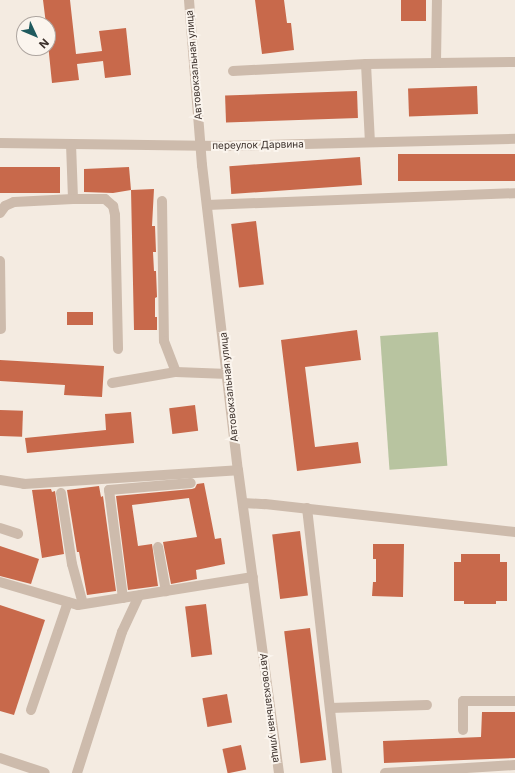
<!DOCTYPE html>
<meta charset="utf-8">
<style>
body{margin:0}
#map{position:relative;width:515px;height:773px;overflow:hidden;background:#f4ebe1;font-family:Inter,sans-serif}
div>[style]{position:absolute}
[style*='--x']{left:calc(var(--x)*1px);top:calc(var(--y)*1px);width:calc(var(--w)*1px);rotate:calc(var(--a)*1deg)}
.green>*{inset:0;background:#b8c4a0;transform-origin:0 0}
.building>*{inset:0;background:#c8694b;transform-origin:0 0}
.minor>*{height:10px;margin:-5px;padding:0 5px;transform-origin:5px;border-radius:5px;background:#cdbbac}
span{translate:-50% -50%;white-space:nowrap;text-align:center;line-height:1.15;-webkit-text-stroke:4px #fbf5ee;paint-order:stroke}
.street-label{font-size:10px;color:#3b302b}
.north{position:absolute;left:16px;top:16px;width:40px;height:40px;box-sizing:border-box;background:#fbf5ee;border:1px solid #aea6a0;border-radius:50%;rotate:134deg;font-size:11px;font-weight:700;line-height:16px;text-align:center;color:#3b302b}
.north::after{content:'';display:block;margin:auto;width:14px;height:18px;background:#1f5a5e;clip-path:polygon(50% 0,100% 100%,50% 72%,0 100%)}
</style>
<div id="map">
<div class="green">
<div style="left:438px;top:332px;width:134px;height:58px;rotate:86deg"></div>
</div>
<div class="building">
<div style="clip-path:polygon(43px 0,70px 0,76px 54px,102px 51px,99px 31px,126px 28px,131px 75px,105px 78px,103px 61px,77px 64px,79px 80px,52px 83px,48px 44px,48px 24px,46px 24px)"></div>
<div style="clip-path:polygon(255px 0,284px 0,287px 23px,291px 23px,294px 50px,262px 54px)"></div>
<div style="left:401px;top:0;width:25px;height:21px"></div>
<div style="left:477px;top:86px;width:28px;height:69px;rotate:88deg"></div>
<div style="left:357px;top:91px;width:27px;height:132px;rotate:88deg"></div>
<div style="left:515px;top:154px;width:27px;height:117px;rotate:90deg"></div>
<div style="left:360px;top:157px;width:28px;height:131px;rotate:86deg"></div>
<div style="left:60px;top:167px;width:26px;height:60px;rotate:90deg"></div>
<div style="clip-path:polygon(129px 167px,131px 190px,113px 193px,84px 192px,84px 169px)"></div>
<div style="clip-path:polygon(154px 189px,152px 226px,155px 226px,156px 252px,153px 252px,154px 271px,156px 271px,157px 297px,155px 298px,155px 317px,157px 317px,157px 330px,134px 330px,131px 190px)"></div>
<div style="left:256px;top:221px;width:64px;height:25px;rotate:83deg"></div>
<div style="left:93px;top:312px;width:13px;height:26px;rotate:90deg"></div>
<div style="clip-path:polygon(357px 330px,361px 360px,305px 367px,315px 447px,358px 442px,361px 463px,297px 471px,281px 340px)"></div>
<div style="clip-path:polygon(0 360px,104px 366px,102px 397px,64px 395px,65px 385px,0 381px)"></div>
<div style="left:195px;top:405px;width:26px;height:26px;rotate:83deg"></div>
<div style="left:0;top:410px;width:23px;height:26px;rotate:2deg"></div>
<div style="clip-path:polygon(131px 412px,134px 443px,27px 453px,25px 438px,106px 430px,105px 414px)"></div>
<div style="clip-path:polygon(204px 483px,215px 539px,221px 538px,225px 564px,196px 570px,197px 579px,171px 584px,163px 542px,197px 537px,189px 498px,132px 505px,138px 546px,152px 544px,158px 586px,128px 590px,116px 496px,192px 489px,195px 488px,197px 484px)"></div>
<div style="clip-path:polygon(99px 486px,101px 497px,103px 496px,116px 591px,87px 595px,79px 552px,77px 552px,67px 490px)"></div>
<div style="clip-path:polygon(51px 489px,52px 492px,55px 491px,64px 554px,42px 558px,32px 490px)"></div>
<div style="left:300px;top:531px;width:65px;height:28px;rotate:83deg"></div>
<div style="clip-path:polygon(373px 544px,404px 544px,403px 597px,372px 596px,373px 582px,376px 582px,376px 559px,373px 559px)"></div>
<div style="clip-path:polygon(0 546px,39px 559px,31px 584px,0 576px)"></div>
<div style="clip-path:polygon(461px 554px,500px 554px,500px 562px,507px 562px,507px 601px,496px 601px,496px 604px,464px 604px,464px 601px,454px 601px,454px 562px,461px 562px)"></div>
<div style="left:206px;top:604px;width:51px;height:21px;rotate:83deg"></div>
<div style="clip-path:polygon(0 605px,45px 620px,14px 715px,0 711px)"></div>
<div style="left:310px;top:628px;width:133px;height:26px;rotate:83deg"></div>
<div style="left:227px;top:694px;width:29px;height:25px;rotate:80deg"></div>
<div style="clip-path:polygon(482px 712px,515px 712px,515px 758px,384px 763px,383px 741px,481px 737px)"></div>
<div style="left:241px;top:745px;width:25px;height:19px;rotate:78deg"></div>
</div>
<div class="minor">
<div style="--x:189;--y:0;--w:166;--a:85.5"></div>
<div style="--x:202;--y:165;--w:307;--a:83.3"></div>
<div style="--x:238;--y:470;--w:306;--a:82.3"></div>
<div style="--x:436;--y:62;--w:62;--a:-89.1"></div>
<div style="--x:366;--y:64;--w:78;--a:87.1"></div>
<div style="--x:233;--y:71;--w:133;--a:-3"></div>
<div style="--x:366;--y:64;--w:149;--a:-0.8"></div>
<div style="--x:0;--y:143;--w:221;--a:0.8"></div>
<div style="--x:221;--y:146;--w:294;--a:-1.4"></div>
<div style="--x:71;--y:144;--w:55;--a:87.9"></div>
<div style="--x:73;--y:199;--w:32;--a:0"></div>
<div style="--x:105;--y:199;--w:11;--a:41"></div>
<div style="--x:113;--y:206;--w:9;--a:77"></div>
<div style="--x:115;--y:215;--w:134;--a:88.7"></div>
<div style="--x:162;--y:201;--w:140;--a:89.2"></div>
<div style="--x:164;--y:341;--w:33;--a:69"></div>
<div style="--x:176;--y:372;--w:52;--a:2.2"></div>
<div style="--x:207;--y:205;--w:308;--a:-2.2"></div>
<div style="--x:0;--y:213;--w:9;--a:-54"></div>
<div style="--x:5;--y:206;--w:10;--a:-24"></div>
<div style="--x:14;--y:202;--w:59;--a:-2.9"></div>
<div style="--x:0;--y:261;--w:68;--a:89.2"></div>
<div style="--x:112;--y:383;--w:65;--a:-9.8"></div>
<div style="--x:0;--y:480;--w:24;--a:9"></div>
<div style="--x:24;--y:484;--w:214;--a:-3.7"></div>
<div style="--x:61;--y:493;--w:72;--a:81.2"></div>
<div style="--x:72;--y:564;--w:41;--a:74.6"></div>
<div style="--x:243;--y:503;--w:22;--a:3"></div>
<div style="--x:265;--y:504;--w:252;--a:6.4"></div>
<div style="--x:307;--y:508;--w:267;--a:83.5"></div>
<div style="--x:0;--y:528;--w:19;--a:18"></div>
<div style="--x:158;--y:547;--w:45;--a:79.7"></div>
<div style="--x:0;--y:582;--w:81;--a:16.4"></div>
<div style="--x:78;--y:605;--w:177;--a:-9.1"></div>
<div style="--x:123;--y:598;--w:109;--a:-97.4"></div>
<div style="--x:109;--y:490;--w:82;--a:-4.9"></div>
<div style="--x:330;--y:708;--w:97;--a:-1.8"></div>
<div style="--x:31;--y:710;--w:114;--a:-71.1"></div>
<div style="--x:463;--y:730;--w:29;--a:-90"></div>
<div style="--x:463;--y:701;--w:52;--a:0"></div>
<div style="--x:0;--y:758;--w:47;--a:18.4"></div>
<div style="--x:77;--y:773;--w:148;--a:-72.3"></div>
<div style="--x:122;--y:632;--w:40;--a:-65"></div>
<div style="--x:385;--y:773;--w:130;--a:-3.5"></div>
</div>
<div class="street-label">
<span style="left:194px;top:65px;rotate:-95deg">Автовокзальная улица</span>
<span style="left:258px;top:145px;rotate:-1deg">переулок Дарвина</span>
<span style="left:229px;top:387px;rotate:-96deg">Автовокзальная улица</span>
<span style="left:270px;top:708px;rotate:83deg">Автовокзальная улица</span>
</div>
<div class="north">N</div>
</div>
